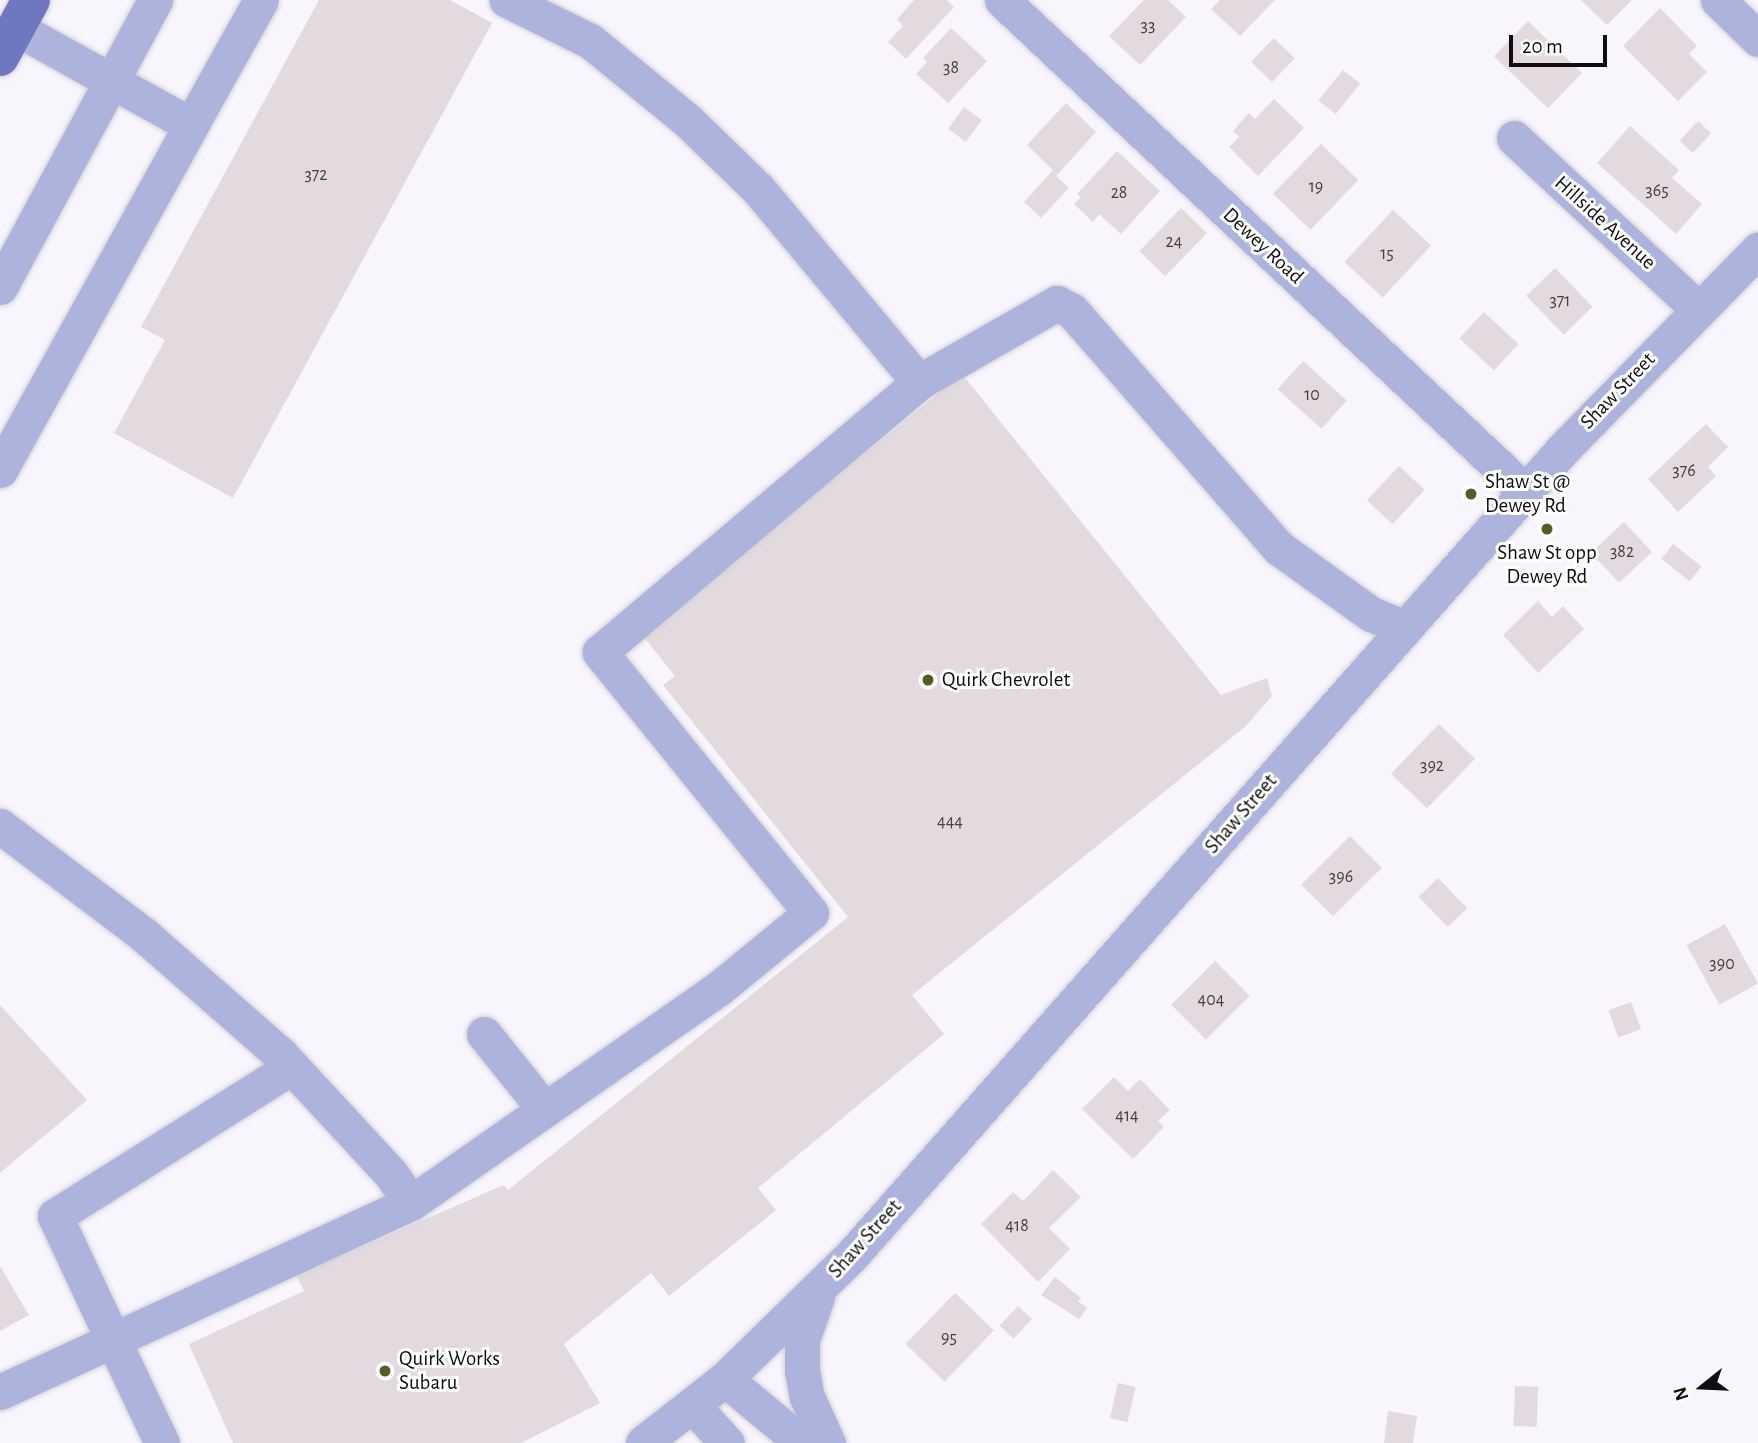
<!DOCTYPE html>
<style>
body{margin:0}
#map{position:relative;width:1758px;height:1443px;overflow:hidden;background:#f9f5fd;font-family:"Alegreya Sans",sans-serif}
div>[style]{position:absolute}
[style*='--x']{left:calc(var(--x)*1px);top:calc(var(--y)*1px);width:calc(var(--w)*1px);rotate:calc(var(--a)*1deg)}
.building>*{inset:0;background:#e2dadf;transform-origin:0 0}
.roads{filter:drop-shadow(0 0 2px #d4d0d7) drop-shadow(0 0 2px #d4d0d7)}
.minor>*{height:35px;margin:-17.5px;padding:0 17.5px;transform-origin:17.5px;border-radius:17.5px;background:#acb3dc}
.major>*{height:38px;margin:-19px;padding:0 19px;transform-origin:19px;border-radius:19px;background:#6f77c1}
.dots>*{width:19px;height:19px;translate:-50% -50%;box-sizing:border-box;border:4px solid #fff;border-radius:50%}
span{translate:-50% -50%;white-space:nowrap;text-align:center;line-height:1.15;-webkit-text-stroke:6px #fff;paint-order:stroke}
.number-label{font-size:18px;color:#444044}
.number-label span{-webkit-text-stroke-width:0}
.street-label{font-size:21px;color:#0f0d10}
.poi-label{font-size:21px;color:#0f0d10}
.left{translate:0 -50%;text-align:left}
.north{position:absolute;left:1667px;top:1352px;width:70px;height:70px;-webkit-text-stroke:5px #fff;paint-order:stroke;rotate:252deg;font-size:19px;font-weight:700;line-height:28px;text-align:center;color:#0f0d10}
.north::after{content:'';display:block;margin:auto;width:24px;height:32px;background:#0f0d10;clip-path:polygon(50% 0,100% 100%,50% 72%,0 100%)}
.scale{position:absolute;left:1509px;top:35px;width:98px;height:32px;box-sizing:border-box;border:4px solid #0f0d10;border-top:0;padding-left:9px;font-size:21px;line-height:24px;white-space:nowrap;color:#0f0d10;-webkit-text-stroke:5px #fff;paint-order:stroke}
</style>
<div id="map">
<div class="building">
<div style="clip-path:polygon(319px 0,450px 0,492px 23px,233px 498px,114px 433px,165px 340px,141px 327px)"></div>
<div style="clip-path:polygon(914px 0,947px 0,954px 7px,906px 59px,888px 42px,903px 26px,897px 19px)"></div>
<div style="clip-path:polygon(1144px 0,1168px 0,1186px 17px,1140px 65px,1109px 36px)"></div>
<div style="clip-path:polygon(1220px 0,1275px 0,1240px 36px,1211px 9px)"></div>
<div style="clip-path:polygon(1581px 0,1632px 0,1607px 25px)"></div>
<div style="clip-path:polygon(1660px 8px,1697px 46px,1689px 54px,1707px 72px,1678px 101px,1623px 46px)"></div>
<div style="left:1528px;top:21px;width:75px;height:49px;rotate:44deg"></div>
<div style="clip-path:polygon(951px 28px,987px 61px,948px 103px,916px 74px,927px 62px,923px 58px)"></div>
<div style="left:1274px;top:38px;width:29px;height:33px;rotate:44deg"></div>
<div style="left:1343px;top:70px;width:22px;height:39px;rotate:39deg"></div>
<div style="clip-path:polygon(1274px 99px,1304px 128px,1258px 176px,1229px 147px,1239px 137px,1233px 131px,1249px 113px,1255px 119px)"></div>
<div style="clip-path:polygon(1066px 103px,1096px 132px,1056px 176px,1069px 188px,1041px 218px,1024px 202px,1053px 170px,1027px 145px)"></div>
<div style="left:964px;top:107px;width:22px;height:27px;rotate:36deg"></div>
<div style="left:1698px;top:121px;width:18px;height:27px;rotate:43deg"></div>
<div style="clip-path:polygon(1630px 126px,1679px 170px,1672px 178px,1702px 204px,1676px 234px,1597px 163px)"></div>
<div style="left:1321px;top:144px;width:52px;height:69px;rotate:44deg"></div>
<div style="clip-path:polygon(1117px 151px,1160px 191px,1121px 234px,1099px 214px,1093px 222px,1074px 204px,1081px 197px,1077px 194px)"></div>
<div style="left:1181px;top:208px;width:36px;height:60px;rotate:44deg"></div>
<div style="left:1393px;top:210px;width:52px;height:71px;rotate:43deg"></div>
<div style="left:1555px;top:268px;width:54px;height:40px;rotate:46deg"></div>
<div style="left:1484px;top:312px;width:47px;height:36px;rotate:43deg"></div>
<div style="left:1303px;top:361px;width:59px;height:38px;rotate:42deg"></div>
<div style="clip-path:polygon(962px 374px,1221px 695px,1267px 678px,1272px 696px,1246px 726px,912px 995px,944px 1034px,758px 1188px,776px 1210px,669px 1296px,651px 1273px,564px 1344px,600px 1403px,521px 1443px,233px 1443px,189px 1344px,304px 1291px,296px 1275px,504px 1185px,508px 1190px,848px 917px,663px 685px,675px 676px,642px 635px)"></div>
<div style="clip-path:polygon(1706px 424px,1728px 447px,1708px 467px,1716px 476px,1678px 512px,1648px 479px)"></div>
<div style="left:1399px;top:466px;width:35px;height:47px;rotate:43deg"></div>
<div style="left:1624px;top:522px;width:41px;height:45px;rotate:47deg"></div>
<div style="left:1673px;top:544px;width:36px;height:19px;rotate:38deg"></div>
<div style="clip-path:polygon(1538px 601px,1552px 617px,1563px 606px,1584px 629px,1538px 673px,1503px 635px)"></div>
<div style="left:1439px;top:724px;width:50px;height:69px;rotate:44deg"></div>
<div style="left:1350px;top:836px;width:45px;height:69px;rotate:45deg"></div>
<div style="left:1438px;top:878px;width:42px;height:27px;rotate:46deg"></div>
<div style="left:1725px;top:924px;width:68px;height:44px;rotate:61deg"></div>
<div style="left:1215px;top:961px;width:49px;height:62px;rotate:45deg"></div>
<div style="left:1631px;top:1002px;width:29px;height:24px;rotate:70deg"></div>
<div style="clip-path:polygon(0 1005px,87px 1100px,0 1173px)"></div>
<div style="clip-path:polygon(1114px 1077px,1128px 1091px,1140px 1079px,1170px 1110px,1158px 1121px,1164px 1127px,1133px 1159px,1082px 1109px)"></div>
<div style="clip-path:polygon(1053px 1170px,1081px 1197px,1049px 1228px,1070px 1249px,1038px 1282px,981px 1224px,1013px 1192px,1023px 1201px)"></div>
<div style="clip-path:polygon(0 1266px,29px 1315px,0 1331px)"></div>
<div style="clip-path:polygon(1055px 1277px,1081px 1298px,1078px 1301px,1087px 1308px,1079px 1319px,1041px 1295px)"></div>
<div style="left:955px;top:1293px;width:54px;height:71px;rotate:44deg"></div>
<div style="left:1018px;top:1306px;width:19px;height:27px;rotate:43deg"></div>
<div style="left:1118px;top:1383px;width:18px;height:36px;rotate:13deg"></div>
<div style="left:1515px;top:1386px;width:23px;height:40px;rotate:2deg"></div>
<div style="clip-path:polygon(1388px 1411px,1417px 1416px,1413px 1443px,1384px 1443px)"></div>
</div>
<div class="roads">
<div class="minor">
<div style="--x:1002;--y:0;--w:717;--a:43.19"></div>
<div style="--x:1718;--y:0;--w:56;--a:44.3"></div>
<div style="--x:16;--y:28;--w:200;--a:29"></div>
<div style="--x:191;--y:125;--w:143;--a:-60.8"></div>
<div style="--x:1514;--y:138;--w:250;--a:42.9"></div>
<div style="--x:0;--y:287;--w:326;--a:-61.6"></div>
<div style="--x:919;--y:382;--w:159;--a:-29.8"></div>
<div style="--x:1057;--y:303;--w:17;--a:28"></div>
<div style="--x:1072;--y:311;--w:315;--a:48.9"></div>
<div style="--x:1279;--y:548;--w:113;--a:35.7"></div>
<div style="--x:1371;--y:614;--w:37;--a:22"></div>
<div style="--x:0;--y:470;--w:394;--a:-61"></div>
<div style="--x:0;--y:826;--w:181;--a:37.1"></div>
<div style="--x:144;--y:935;--w:181;--a:41.2"></div>
<div style="--x:280;--y:1054;--w:163;--a:47.2"></div>
<div style="--x:391;--y:1174;--w:35;--a:55"></div>
<div style="--x:411;--y:1203;--w:328;--a:155.3"></div>
<div style="--x:113;--y:1340;--w:114;--a:64.6"></div>
<div style="--x:484;--y:1034;--w:97;--a:51.2"></div>
<div style="--x:411;--y:1203;--w:374;--a:-34.9"></div>
<div style="--x:718;--y:989;--w:120;--a:-39.3"></div>
<div style="--x:811;--y:913;--w:336;--a:-129"></div>
<div style="--x:600;--y:652;--w:418;--a:-40.2"></div>
<div style="--x:919;--y:382;--w:251;--a:-129.8"></div>
<div style="--x:758;--y:189;--w:99;--a:-135.8"></div>
<div style="--x:687;--y:120;--w:125;--a:-140.8"></div>
<div style="--x:590;--y:41;--w:93;--a:-153.7"></div>
<div style="--x:817;--y:1297;--w:46;--a:109.2"></div>
<div style="--x:802;--y:1340;--w:30;--a:90"></div>
<div style="--x:802;--y:1370;--w:27;--a:80"></div>
<div style="--x:807;--y:1397;--w:51;--a:65.5"></div>
<div style="--x:725;--y:1379;--w:100;--a:39.7"></div>
<div style="--x:0;--y:1392;--w:124;--a:-24.7"></div>
<div style="--x:113;--y:1340;--w:137;--a:-115.1"></div>
<div style="--x:55;--y:1216;--w:280;--a:-32.2"></div>
<div style="--x:693;--y:1406;--w:50;--a:47.4"></div>
<div style="--x:643;--y:1443;--w:104;--a:-38"></div>
<div style="--x:725;--y:1379;--w:177;--a:-44.3"></div>
<div style="--x:852;--y:1255;--w:1075;--a:-48.58"></div>
<div style="--x:1563;--y:449;--w:279;--a:-45.6"></div>
</div>
<div class="major">
<div style="--x:0;--y:57;--w:65;--a:-61.5"></div>
</div>
</div>
<div class="dots">
<div style="left:1471px;top:494px;background:#565b28"></div>
<div style="left:1547px;top:529px;background:#565b28"></div>
<div style="left:928px;top:680px;background:#565b28"></div>
<div style="left:385px;top:1371px;background:#565b28"></div>
</div>
<div class="number-label">
<span style="left:1148px;top:26px">33</span>
<span style="left:951px;top:68px">38</span>
<span style="left:316px;top:175px">372</span>
<span style="left:1316px;top:187px">19</span>
<span style="left:1657px;top:191px">365</span>
<span style="left:1119px;top:193px">28</span>
<span style="left:1174px;top:242px">24</span>
<span style="left:1387px;top:254px">15</span>
<span style="left:1560px;top:301px">371</span>
<span style="left:1312px;top:395px">10</span>
<span style="left:1684px;top:471px">376</span>
<span style="left:1622px;top:552px">382</span>
<span style="left:1432px;top:766px">392</span>
<span style="left:950px;top:822px">444</span>
<span style="left:1341px;top:877px">396</span>
<span style="left:1722px;top:964px">390</span>
<span style="left:1211px;top:1000px">404</span>
<span style="left:1127px;top:1116px">414</span>
<span style="left:1017px;top:1226px">418</span>
<span style="left:949px;top:1338px">95</span>
</div>
<div class="street-label">
<span style="left:1605px;top:223px;rotate:42deg">Hillside Avenue</span>
<span style="left:1263px;top:246px;rotate:43deg">Dewey Road</span>
<span style="left:1618px;top:391px;rotate:-46deg">Shaw Street</span>
<span style="left:1241px;top:814px;rotate:-49deg">Shaw Street</span>
<span style="left:865px;top:1239px;rotate:-48deg">Shaw Street</span>
</div>
<div class="poi-label">
<span class="left" style="left:1485px;top:494px">Shaw St @<br>Dewey Rd</span>
<span style="left:1547px;top:565px">Shaw St opp<br>Dewey Rd</span>
<span class="left" style="left:942px;top:680px">Quirk Chevrolet</span>
<span class="left" style="left:399px;top:1371px">Quirk Works<br>Subaru</span>
</div>
<div class="north">N</div>
<div class="scale">20 m</div>
</div>
